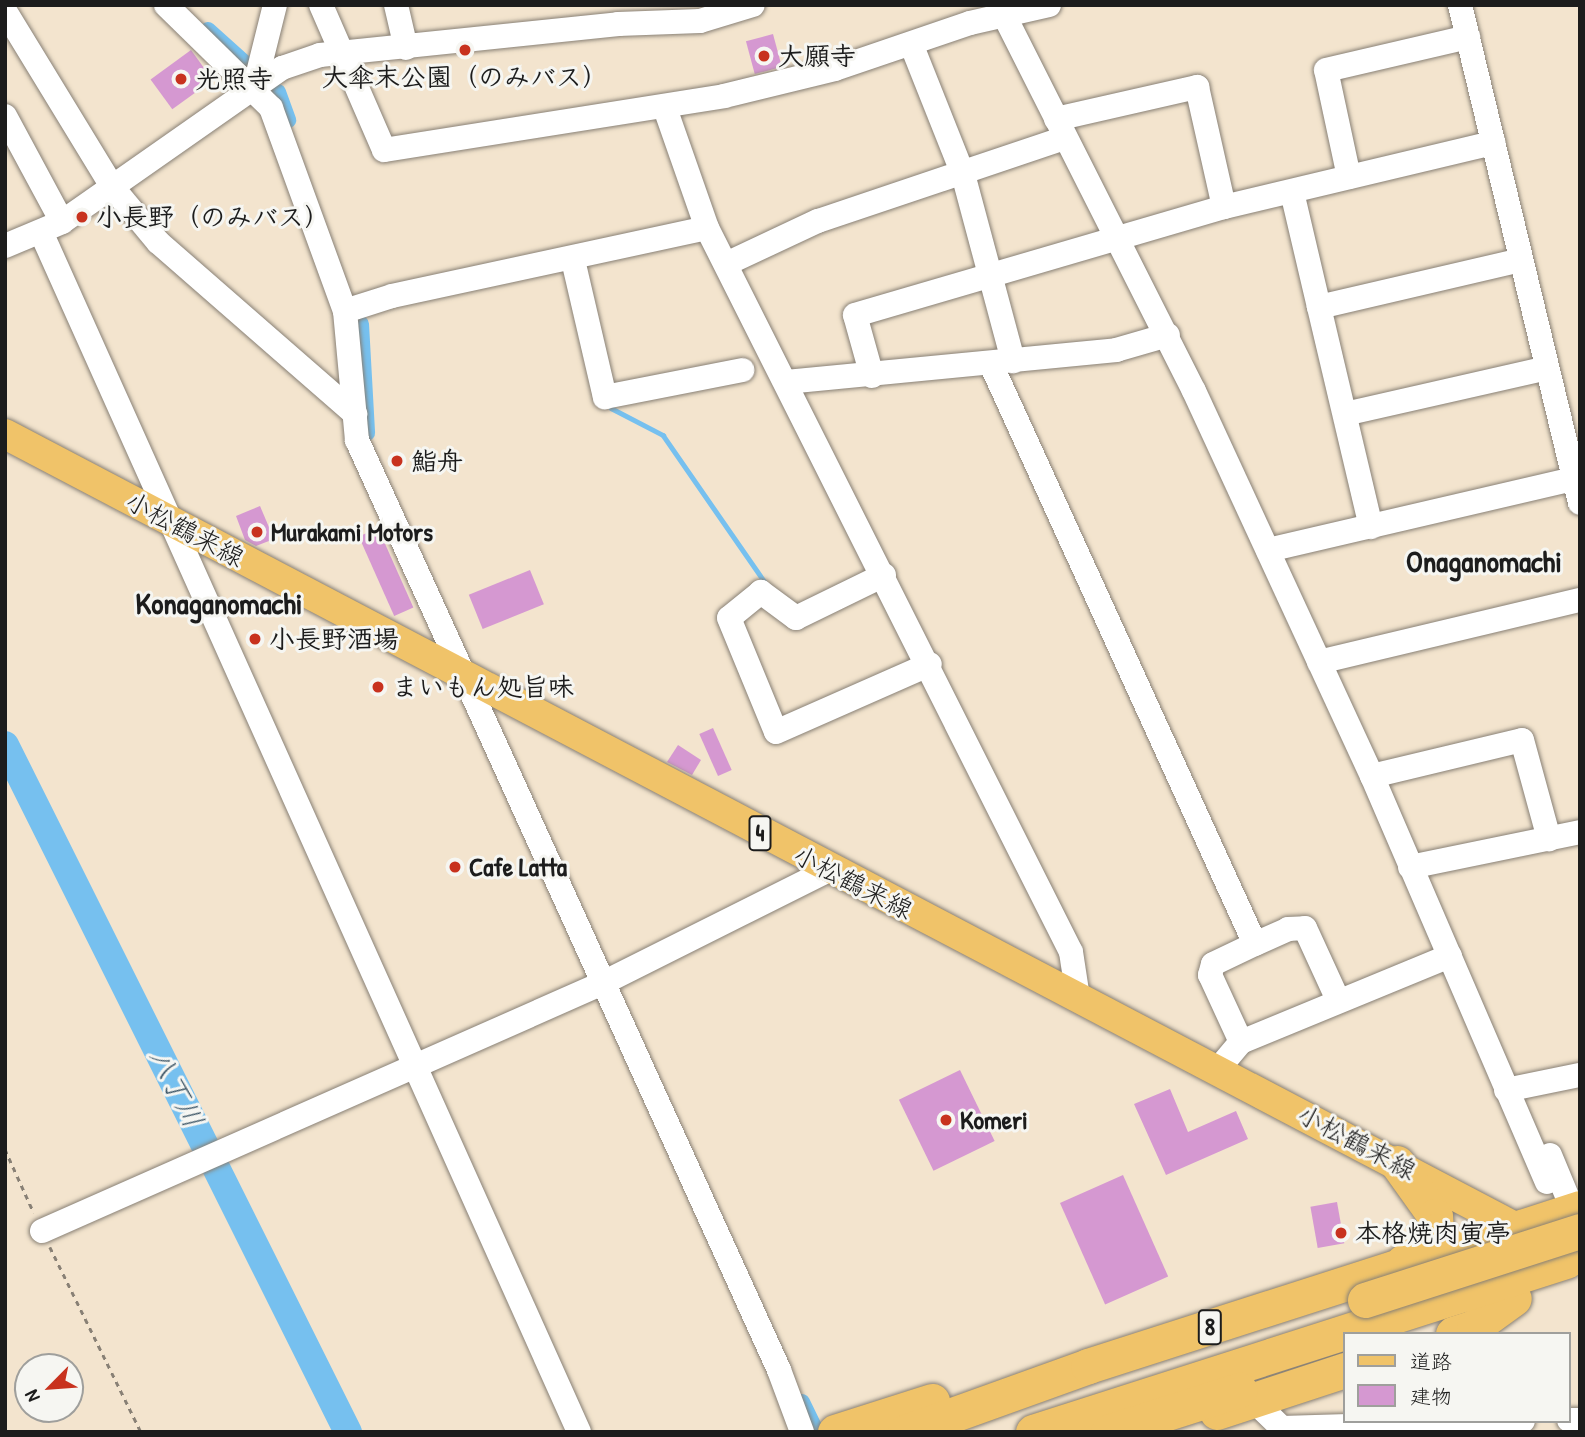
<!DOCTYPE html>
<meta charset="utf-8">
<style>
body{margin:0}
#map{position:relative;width:1585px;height:1437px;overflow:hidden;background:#f3e4ce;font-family:"Patrick Hand","Klee One",sans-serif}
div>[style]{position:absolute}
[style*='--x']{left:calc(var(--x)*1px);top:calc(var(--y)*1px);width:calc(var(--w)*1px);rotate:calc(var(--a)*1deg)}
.stream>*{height:4.5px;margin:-2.25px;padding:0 2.25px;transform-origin:2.25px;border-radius:2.25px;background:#76c0ef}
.canal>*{height:16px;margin:-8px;padding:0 8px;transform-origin:8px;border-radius:8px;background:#76c0ef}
.river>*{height:28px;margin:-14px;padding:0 14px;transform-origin:14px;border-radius:14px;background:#76c0ef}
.building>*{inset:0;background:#d598d1;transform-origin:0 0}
.path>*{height:2.5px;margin-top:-1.25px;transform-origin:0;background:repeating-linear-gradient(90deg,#888075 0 5px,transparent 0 10px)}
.roads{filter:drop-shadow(0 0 2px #888075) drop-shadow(0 0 2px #888075)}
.minor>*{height:24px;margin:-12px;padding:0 12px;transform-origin:12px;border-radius:12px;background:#fff}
.major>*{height:30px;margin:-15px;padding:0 15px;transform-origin:15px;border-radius:15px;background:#f0c369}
.highway>*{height:35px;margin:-17.5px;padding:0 17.5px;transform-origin:17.5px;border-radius:17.5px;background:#f0c369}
.bridges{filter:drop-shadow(0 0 2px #888075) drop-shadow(0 0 2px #888075)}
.highway-bridge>*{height:35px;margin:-17.5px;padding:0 17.5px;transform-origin:17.5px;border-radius:17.5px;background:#f0c369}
.dots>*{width:19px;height:19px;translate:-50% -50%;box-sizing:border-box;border:4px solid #f6f6f2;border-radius:50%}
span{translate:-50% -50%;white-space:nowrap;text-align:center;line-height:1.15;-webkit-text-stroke:6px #f6f6f2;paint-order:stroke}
.shield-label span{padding:2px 5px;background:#f6f6f2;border:2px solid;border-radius:5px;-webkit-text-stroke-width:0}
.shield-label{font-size:24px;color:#1c1c1c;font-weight:700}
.poi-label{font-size:26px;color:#1c1c1c;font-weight:700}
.left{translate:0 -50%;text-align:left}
.street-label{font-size:26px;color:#1c1c1c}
.water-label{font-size:28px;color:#3c5566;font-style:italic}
.quarter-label{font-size:30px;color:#1c1c1c;font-weight:700}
.frame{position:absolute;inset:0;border:7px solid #1c1c1c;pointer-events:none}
.legend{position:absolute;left:1343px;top:1332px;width:228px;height:91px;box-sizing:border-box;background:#f6f6f2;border:2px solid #9f9f9c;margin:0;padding:9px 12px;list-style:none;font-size:21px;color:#1c1c1c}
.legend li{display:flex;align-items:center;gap:14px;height:35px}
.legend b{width:35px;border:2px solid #9f9f9c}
.north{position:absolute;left:14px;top:1353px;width:70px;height:70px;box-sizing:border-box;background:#f6f6f2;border:2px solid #9f9f9c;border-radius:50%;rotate:245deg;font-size:19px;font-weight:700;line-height:28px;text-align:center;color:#1c1c1c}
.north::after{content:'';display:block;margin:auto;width:24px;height:32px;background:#c8321e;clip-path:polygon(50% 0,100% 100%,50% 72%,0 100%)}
</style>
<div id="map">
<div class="stream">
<div style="--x:611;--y:408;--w:59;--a:27.4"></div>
<div style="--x:663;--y:435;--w:181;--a:55.3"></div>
</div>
<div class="canal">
<div style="--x:208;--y:30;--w:52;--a:41.9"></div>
<div style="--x:278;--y:92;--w:30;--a:70"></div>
<div style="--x:361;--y:324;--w:109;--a:86.8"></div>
<div style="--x:802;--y:1402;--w:28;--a:64"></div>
</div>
<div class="river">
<div style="--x:5;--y:745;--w:768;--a:63.47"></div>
</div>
<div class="building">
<div style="left:773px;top:34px;width:34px;height:28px;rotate:75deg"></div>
<div style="left:191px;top:50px;width:37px;height:50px;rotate:54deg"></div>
<div style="clip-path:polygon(260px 506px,274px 539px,256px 546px,245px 540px,236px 516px)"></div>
<div style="left:378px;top:528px;width:87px;height:21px;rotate:66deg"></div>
<div style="left:530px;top:570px;width:37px;height:66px;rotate:68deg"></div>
<div style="left:713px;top:728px;width:46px;height:15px;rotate:66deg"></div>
<div style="clip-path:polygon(678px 745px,701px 760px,692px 775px,667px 762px)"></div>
<div style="left:960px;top:1070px;width:79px;height:68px;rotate:64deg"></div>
<div style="clip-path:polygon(1170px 1089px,1188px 1132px,1236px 1111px,1248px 1139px,1166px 1175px,1134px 1104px)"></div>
<div style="left:1123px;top:1175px;width:111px;height:69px;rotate:66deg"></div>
<div style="left:1337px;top:1202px;width:42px;height:27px;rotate:80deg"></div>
</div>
<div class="path">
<div style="--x:5;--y:1149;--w:70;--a:65.6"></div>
<div style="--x:50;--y:1247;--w:206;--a:63.8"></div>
</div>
<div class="roads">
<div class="minor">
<div style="--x:166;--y:5;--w:147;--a:44.4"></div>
<div style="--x:271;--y:108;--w:216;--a:70"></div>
<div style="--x:345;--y:311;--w:130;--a:84.7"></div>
<div style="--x:357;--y:440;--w:1021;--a:65.59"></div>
<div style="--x:779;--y:1370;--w:66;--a:69.6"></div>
<div style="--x:321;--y:5;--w:158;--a:66.5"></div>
<div style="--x:384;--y:150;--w:344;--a:-9"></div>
<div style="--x:724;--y:96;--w:114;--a:-13.7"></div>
<div style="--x:835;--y:69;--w:143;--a:-18.8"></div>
<div style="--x:970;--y:23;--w:81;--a:-12.8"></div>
<div style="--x:396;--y:5;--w:44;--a:76.9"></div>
<div style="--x:999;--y:5;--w:432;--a:63.2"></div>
<div style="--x:1194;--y:391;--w:424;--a:65.2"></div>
<div style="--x:1372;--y:776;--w:442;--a:66.7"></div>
<div style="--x:1460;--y:5;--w:512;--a:76.45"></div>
<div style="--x:5;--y:11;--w:207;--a:58.6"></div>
<div style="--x:113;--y:188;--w:70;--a:50.2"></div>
<div style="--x:158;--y:242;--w:262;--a:41.1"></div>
<div style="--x:912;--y:46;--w:138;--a:68.3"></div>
<div style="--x:963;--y:174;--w:194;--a:75"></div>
<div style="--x:254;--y:89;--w:87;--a:-76"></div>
<div style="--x:665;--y:108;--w:127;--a:70.7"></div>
<div style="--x:707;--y:228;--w:810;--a:63.31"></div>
<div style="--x:1071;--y:952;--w:47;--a:81.3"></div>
<div style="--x:5;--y:116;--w:120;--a:61.7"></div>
<div style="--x:1056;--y:119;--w:145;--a:-12.8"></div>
<div style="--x:1197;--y:87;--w:123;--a:77.3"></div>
<div style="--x:1349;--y:177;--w:109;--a:-102.1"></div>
<div style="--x:1326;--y:70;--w:146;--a:-13.1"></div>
<div style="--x:1292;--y:192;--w:118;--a:76.8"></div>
<div style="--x:41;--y:232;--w:1315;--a:65.85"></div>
<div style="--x:5;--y:246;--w:62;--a:-22.8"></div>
<div style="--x:62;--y:222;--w:269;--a:-35"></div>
<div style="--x:282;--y:68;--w:40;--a:-18.9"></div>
<div style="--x:320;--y:55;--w:300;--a:-5.9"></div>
<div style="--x:618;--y:24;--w:82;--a:-2.1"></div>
<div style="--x:700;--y:21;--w:55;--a:-16.8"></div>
<div style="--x:573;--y:260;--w:141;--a:76.9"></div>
<div style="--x:605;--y:397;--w:140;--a:-11.1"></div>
<div style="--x:726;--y:264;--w:102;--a:-25.1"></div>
<div style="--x:818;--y:221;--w:261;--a:-18.6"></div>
<div style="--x:345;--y:311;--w:49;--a:-17.7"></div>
<div style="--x:392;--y:296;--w:322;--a:-12.2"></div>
<div style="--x:991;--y:364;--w:637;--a:65.53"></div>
<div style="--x:1255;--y:944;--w:36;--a:-24"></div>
<div style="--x:1288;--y:929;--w:17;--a:-3"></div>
<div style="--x:1305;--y:928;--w:79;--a:65.4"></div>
<div style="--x:872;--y:376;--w:63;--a:-105.6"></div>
<div style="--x:855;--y:315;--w:384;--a:-16.3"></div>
<div style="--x:1224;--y:207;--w:277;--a:-13.4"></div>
<div style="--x:786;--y:382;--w:332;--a:-5.5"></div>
<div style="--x:1116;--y:350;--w:54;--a:-16.1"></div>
<div style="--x:1345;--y:414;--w:207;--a:-12.8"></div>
<div style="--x:1371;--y:527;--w:226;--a:-103.3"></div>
<div style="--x:1319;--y:307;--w:207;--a:-13.1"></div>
<div style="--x:1268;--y:550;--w:314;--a:-13.1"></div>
<div style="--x:884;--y:575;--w:98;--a:154"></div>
<div style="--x:796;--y:618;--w:44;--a:-143.4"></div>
<div style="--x:761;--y:592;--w:41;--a:140.9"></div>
<div style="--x:729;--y:618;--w:123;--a:67.6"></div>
<div style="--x:776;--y:732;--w:168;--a:-23.8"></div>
<div style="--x:1319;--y:662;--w:268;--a:-13.4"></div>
<div style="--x:1372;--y:776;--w:154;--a:-13.5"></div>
<div style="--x:1522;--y:740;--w:103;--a:74.7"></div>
<div style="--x:1410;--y:867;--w:174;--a:-11.6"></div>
<div style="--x:1241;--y:1042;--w:74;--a:-114.8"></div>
<div style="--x:1210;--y:975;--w:11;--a:-75"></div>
<div style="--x:1213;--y:964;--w:47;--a:-25.5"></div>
<div style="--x:1219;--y:1068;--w:34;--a:-50"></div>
<div style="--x:1241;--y:1042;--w:226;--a:-22.4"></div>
<div style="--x:1506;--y:1090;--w:76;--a:-11.5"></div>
<div style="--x:1550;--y:1155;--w:76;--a:67.5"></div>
<div style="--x:42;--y:1231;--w:613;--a:-23.85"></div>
<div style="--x:603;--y:983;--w:253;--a:-26.6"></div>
<div style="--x:1253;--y:1400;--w:40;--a:44"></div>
<div style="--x:1282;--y:1428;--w:241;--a:-1.7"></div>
<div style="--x:1569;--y:1420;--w:11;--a:0"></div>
</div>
<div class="major">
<div style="--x:5;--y:434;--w:1708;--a:27.71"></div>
</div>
<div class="highway">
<div style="--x:1397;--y:1163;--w:65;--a:54.4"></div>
<div style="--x:1435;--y:1216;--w:15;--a:86"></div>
<div style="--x:1436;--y:1231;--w:22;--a:126"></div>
<div style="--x:1423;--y:1249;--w:24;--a:147"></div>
<div style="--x:1453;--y:1334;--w:22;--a:-18"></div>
<div style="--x:1474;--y:1327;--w:49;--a:-35.9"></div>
<div style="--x:1217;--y:1412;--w:135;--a:-18.2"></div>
<div style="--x:835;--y:1432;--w:102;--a:-17.7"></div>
<div style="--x:905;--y:1432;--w:195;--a:-19.8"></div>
<div style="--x:1088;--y:1366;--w:517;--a:-17.8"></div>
<div style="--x:1033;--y:1432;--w:560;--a:-17.79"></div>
<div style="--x:1108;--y:1432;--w:138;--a:-17.8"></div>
</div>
</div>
<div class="bridges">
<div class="highway-bridge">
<div style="--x:1365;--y:1300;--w:226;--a:-17.8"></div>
</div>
</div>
<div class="dots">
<div style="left:465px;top:50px;background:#c8321e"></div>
<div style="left:764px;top:56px;background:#c8321e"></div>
<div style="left:181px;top:79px;background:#c8321e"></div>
<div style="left:82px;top:217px;background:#c8321e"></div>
<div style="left:397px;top:461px;background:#c8321e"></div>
<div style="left:257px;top:532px;background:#c8321e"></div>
<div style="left:255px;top:639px;background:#c8321e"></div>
<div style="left:378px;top:687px;background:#c8321e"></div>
<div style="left:455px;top:867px;background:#c8321e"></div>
<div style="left:946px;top:1120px;background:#c8321e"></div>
<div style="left:1341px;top:1233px;background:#c8321e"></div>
</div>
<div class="shield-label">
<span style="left:760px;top:833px">4</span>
<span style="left:1210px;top:1327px">8</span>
</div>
<div class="poi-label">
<span class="left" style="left:778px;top:56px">大願寺</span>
<span style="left:465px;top:77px">大傘末公園（のみバス）</span>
<span class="left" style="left:195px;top:79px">光照寺</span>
<span class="left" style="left:96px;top:217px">小長野（のみバス）</span>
<span class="left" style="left:411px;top:461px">鮨舟</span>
<span class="left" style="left:271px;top:532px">Murakami Motors</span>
<span class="left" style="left:269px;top:639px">小長野酒場</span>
<span class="left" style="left:392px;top:687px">まいもん処旨味</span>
<span class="left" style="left:469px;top:867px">Cafe Latta</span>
<span class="left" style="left:960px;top:1120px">Komeri</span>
<span class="left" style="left:1355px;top:1233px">本格焼肉寅亭</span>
</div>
<div class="street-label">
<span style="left:185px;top:529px;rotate:28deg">小松鶴来線</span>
<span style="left:853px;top:882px;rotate:27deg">小松鶴来線</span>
<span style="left:1357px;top:1142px;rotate:28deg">小松鶴来線</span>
</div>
<div class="water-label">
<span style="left:177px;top:1088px;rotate:63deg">八丁川</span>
</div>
<div class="quarter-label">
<span style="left:1484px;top:561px">Onaganomachi</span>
<span style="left:219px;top:603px">Konaganomachi</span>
</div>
<div class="frame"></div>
<ul class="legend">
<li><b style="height:9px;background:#f0c369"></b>道路</li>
<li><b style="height:19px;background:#d598d1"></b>建物</li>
</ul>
<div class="north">N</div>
</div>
